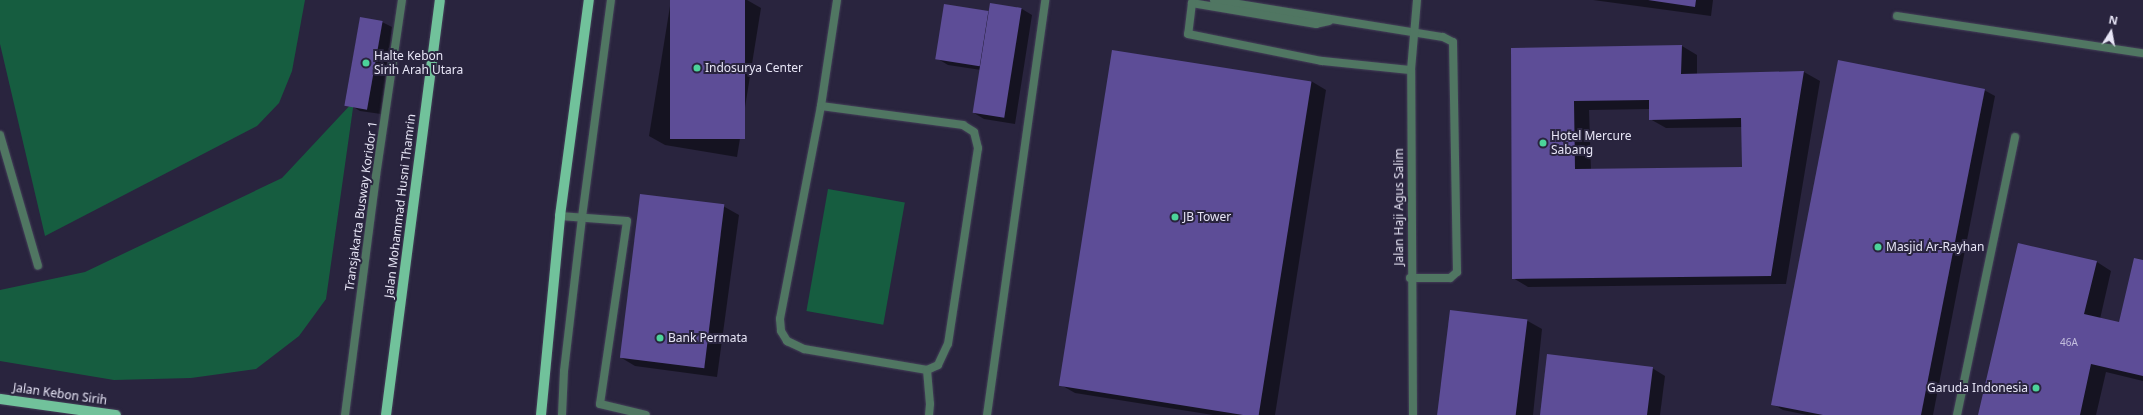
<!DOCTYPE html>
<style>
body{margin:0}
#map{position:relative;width:2143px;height:415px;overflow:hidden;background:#29243e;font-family:"Noto Sans",sans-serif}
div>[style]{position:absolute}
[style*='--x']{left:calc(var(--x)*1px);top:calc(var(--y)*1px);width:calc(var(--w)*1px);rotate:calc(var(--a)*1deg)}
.green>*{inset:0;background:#165d40;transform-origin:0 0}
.shadow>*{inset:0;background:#0007}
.building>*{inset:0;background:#5d4d97;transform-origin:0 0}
.roads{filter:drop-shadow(0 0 1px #443f58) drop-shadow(0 0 1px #443f58)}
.service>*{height:8px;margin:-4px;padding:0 4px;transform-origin:4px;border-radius:4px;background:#507662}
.tertiary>*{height:8px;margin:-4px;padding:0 4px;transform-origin:4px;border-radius:4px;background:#507662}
.primary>*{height:10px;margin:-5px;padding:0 5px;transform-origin:5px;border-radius:5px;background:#71c29b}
.dots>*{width:11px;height:11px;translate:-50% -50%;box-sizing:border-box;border:2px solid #29243e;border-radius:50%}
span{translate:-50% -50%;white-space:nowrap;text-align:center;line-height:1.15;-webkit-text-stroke:4px #29243e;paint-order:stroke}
.number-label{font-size:10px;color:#c4bfde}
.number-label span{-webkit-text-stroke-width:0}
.poi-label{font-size:12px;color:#e7e5f6}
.left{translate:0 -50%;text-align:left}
.right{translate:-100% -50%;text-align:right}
.street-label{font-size:12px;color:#e7e5f6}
.north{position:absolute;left:2091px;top:12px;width:40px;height:40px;-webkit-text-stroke:3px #29243e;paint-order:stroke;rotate:11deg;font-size:11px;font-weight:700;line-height:16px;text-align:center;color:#e7e5f6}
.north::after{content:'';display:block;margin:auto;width:14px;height:18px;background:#e7e5f6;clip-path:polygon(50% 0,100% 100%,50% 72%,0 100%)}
</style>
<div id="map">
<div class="green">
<div style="clip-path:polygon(0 0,305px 0,292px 71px,279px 103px,257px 126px,45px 236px,0 44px)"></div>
<div style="clip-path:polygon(354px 101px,326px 299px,299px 336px,256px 369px,191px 378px,114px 380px,0 361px,0 290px,85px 272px,282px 178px)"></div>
<div style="left:828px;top:189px;width:78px;height:124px;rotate:10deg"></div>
</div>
<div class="shadow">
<div style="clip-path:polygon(671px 0,747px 0,761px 8px,737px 157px,665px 145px,649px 136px)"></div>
<div style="clip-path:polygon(1593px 0,1713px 0,1711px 16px)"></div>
<div style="clip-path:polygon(991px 4px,1022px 9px,1032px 15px,1015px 124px,984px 119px,974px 113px,981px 70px,948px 65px,938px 59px,987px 12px,990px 13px)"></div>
<div style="clip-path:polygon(382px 22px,392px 27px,381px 114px,360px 111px,350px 105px)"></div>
<div style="clip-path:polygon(evenodd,1682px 46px,1697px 55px,1697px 75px,1804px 72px,1820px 81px,1786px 284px,1528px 287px,1513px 278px,1512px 49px,1682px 46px,1650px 109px,1650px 119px,1666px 128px,1743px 127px,1743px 168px,1591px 170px,1589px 110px,1650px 109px)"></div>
<div style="clip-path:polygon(1311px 81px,1326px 90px,1275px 415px,1213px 415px,1075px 393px,1061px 385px)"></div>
<div style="clip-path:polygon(1984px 90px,1995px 96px,1933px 415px,1807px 415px,1783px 410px,1772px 404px)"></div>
<div style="clip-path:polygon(723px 206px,739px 215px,717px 377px,635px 366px,620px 357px)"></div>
<div style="clip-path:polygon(2143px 261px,2143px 381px,2106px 372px,2096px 415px,1979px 415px,2097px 262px,2111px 271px,2100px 319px,2119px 323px)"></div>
<div style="clip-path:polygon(1526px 320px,1542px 329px,1533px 415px,1440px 415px)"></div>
<div style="clip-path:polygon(1652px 368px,1665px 376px,1660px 415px,1541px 415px)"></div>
</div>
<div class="building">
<div style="left:670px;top:0;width:75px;height:139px"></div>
<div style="clip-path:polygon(1648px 0,1696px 0,1695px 7px)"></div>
<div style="left:990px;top:3px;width:32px;height:111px;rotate:9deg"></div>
<div style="left:944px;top:4px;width:45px;height:56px;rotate:9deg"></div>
<div style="left:360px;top:17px;width:23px;height:90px;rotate:10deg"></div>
<div style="clip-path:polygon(evenodd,1682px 45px,1681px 74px,1804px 71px,1771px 276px,1512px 279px,1511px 48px,1682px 45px,1649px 100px,1649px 120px,1741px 118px,1742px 167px,1575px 169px,1574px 101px,1649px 100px)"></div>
<div style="left:1112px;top:50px;width:202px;height:340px;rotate:9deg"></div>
<div style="clip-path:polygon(1838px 60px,1985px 89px,1921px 415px,1823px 415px,1771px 405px)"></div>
<div style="left:640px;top:194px;width:85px;height:165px;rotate:7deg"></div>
<div style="clip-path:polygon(2018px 243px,2097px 261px,2084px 314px,2119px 322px,2134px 258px,2143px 260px,2143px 376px,2091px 364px,2080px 415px,1978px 415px)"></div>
<div style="left:1450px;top:310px;width:78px;height:106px;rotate:7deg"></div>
<div style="clip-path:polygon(1547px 354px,1653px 367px,1647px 415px,1540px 415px)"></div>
</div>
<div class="roads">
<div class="service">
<div style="--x:1214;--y:0;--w:232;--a:9.2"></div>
<div style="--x:1443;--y:37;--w:11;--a:27"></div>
<div style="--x:1453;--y:42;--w:230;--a:89"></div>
<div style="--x:1457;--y:272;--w:9;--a:139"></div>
<div style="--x:1450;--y:278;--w:40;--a:180"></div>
<div style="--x:1897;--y:16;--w:249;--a:8.6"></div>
<div style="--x:1329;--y:21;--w:13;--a:167"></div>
<div style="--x:1316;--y:24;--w:126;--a:-170.4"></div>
<div style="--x:1192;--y:3;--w:31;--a:97"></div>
<div style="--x:1188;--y:34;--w:137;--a:11.4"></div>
<div style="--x:1322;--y:61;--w:89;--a:5.8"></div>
<div style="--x:821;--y:106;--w:217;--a:100.9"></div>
<div style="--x:780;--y:319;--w:12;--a:85"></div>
<div style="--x:781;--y:331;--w:12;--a:59"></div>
<div style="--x:787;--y:341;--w:19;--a:25"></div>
<div style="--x:804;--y:349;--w:125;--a:9.7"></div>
<div style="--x:927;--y:370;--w:12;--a:-24"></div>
<div style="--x:938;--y:365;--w:23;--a:-65"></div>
<div style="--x:948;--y:344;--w:198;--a:-81.3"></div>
<div style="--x:978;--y:148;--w:16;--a:-104"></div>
<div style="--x:974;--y:132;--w:13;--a:-148"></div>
<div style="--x:963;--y:125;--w:143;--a:-172.4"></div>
<div style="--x:821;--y:106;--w:107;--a:-81.4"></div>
<div style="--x:0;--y:135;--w:136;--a:73.8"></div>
<div style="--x:560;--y:216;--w:67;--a:4.3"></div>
<div style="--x:627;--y:221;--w:185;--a:98.4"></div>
<div style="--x:600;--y:404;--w:47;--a:13.4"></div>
<div style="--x:927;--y:370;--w:34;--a:85"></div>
<div style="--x:930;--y:404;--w:11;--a:95"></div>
<div style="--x:345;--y:415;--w:241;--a:-82.6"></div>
<div style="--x:376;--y:176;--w:178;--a:-81.6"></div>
<div style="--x:562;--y:415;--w:44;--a:-87.4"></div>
<div style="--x:564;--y:371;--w:155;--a:-83.3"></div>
<div style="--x:582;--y:217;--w:219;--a:-82.4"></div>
<div style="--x:987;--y:415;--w:419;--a:-82"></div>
<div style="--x:1957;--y:415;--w:284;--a:-78.2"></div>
</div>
<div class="tertiary">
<div style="--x:1413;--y:415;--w:345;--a:-90.3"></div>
<div style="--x:1411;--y:70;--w:70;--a:-85.1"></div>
</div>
<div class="primary">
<div style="--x:0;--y:399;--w:117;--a:7.9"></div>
<div style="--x:386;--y:415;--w:418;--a:-82.6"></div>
<div style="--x:541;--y:415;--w:200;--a:-84.5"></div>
<div style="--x:560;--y:216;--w:218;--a:-82.4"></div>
</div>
</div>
<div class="dots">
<div style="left:366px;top:63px;background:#4cd39a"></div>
<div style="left:697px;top:68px;background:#4cd39a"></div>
<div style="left:1543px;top:143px;background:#4cd39a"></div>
<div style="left:1175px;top:217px;background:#4cd39a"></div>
<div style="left:1878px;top:247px;background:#4cd39a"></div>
<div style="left:660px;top:338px;background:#4cd39a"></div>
<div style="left:2036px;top:388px;background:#4cd39a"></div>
</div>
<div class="number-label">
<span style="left:2069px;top:343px">46A</span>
</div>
<div class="poi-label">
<span class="left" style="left:374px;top:63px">Halte Kebon<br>Sirih Arah Utara</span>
<span class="left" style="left:705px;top:68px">Indosurya Center</span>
<span class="left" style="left:1551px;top:143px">Hotel Mercure<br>Sabang</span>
<span class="left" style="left:1183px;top:217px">JB Tower</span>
<span class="left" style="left:1886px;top:247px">Masjid Ar-Rayhan</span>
<span class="left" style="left:668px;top:338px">Bank Permata</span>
<span class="right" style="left:2028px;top:388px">Garuda Indonesia</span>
</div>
<div class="street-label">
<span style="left:361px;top:206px;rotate:-82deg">Transjakarta Busway Koridor 1</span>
<span style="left:400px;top:206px;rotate:-83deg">Jalan Mohammad Husni Thamrin</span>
<span style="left:1399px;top:207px;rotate:-90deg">Jalan Haji Agus Salim</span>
<span style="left:60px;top:394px;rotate:8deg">Jalan Kebon Sirih</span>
</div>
<div class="north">N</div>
</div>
